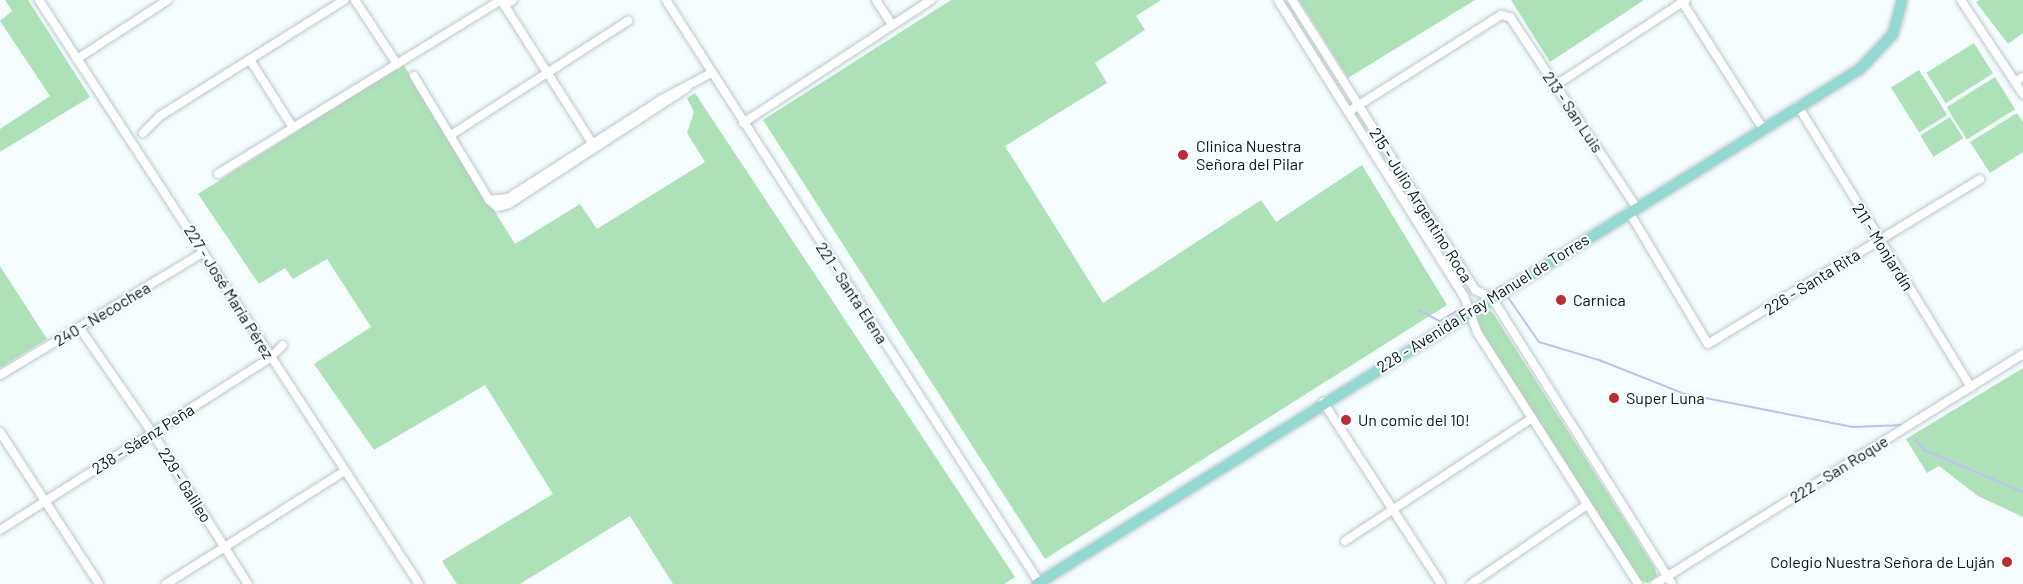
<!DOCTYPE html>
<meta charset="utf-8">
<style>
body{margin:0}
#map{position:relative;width:2023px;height:584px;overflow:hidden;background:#f5fdff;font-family:Barlow,sans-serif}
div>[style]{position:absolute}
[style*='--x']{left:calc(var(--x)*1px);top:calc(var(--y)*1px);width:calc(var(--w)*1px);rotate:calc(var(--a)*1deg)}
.green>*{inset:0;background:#ade1b7;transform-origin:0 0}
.stream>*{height:2px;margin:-1px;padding:0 1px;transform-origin:1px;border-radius:1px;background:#bfbff5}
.roads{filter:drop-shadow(0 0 2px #bcc8cc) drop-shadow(0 0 2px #bcc8cc)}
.minor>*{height:8px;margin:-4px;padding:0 4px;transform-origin:4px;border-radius:4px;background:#fff}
.major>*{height:10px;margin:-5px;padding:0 5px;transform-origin:5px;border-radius:5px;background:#92dad1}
.dots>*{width:16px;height:16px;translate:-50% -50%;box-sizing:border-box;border:3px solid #f5fdff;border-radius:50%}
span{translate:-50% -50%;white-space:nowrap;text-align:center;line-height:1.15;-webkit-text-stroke:4.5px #f5fdff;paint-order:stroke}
.street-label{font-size:16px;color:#0d1213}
.poi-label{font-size:16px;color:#0d1213}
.left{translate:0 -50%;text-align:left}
.right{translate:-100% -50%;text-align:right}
</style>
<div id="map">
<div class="green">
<div style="clip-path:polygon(5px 0,28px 0,90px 97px,0 152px,0 129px,50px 96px,0 21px,12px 11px)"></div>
<div style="clip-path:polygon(951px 0,1161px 0,1136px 16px,1145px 30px,1095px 63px,1107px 83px,1005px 146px,1103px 303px,1261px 200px,1276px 222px,1362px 165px,1447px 305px,1045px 559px,763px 120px)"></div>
<div style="clip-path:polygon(1299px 0,1475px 0,1348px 78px)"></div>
<div style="clip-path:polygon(1511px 0,1644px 0,1550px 62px)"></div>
<div style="clip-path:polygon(1979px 0,2023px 0,2023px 33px,2008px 44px,1976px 2px)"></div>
<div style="left:1974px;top:43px;width:36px;height:56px;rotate:58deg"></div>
<div style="clip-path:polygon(403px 64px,515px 244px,580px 204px,597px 229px,705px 162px,687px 133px,694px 112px,687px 98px,695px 93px,1015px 577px,1004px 584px,673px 584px,630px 516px,520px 584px,457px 584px,442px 561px,553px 494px,485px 385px,374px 450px,314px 364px,371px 327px,327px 259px,293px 279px,285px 268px,259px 284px,198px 194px)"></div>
<div style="left:1919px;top:70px;width:53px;height:33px;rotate:58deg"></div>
<div style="left:1995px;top:77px;width:38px;height:57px;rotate:58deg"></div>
<div style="clip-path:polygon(2017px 113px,2023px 122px,2023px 152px,1990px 173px,1970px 142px)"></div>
<div style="left:1950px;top:117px;width:25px;height:35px;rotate:58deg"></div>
<div style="clip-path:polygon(0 266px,47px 339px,0 368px)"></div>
<div style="clip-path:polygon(1488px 310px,1493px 313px,1655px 568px,1657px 576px,1653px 580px,1647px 583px,1640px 580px,1478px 328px,1476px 316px)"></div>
<div style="clip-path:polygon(2023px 368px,2023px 517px,1978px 496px,1939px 466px,1927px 473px,1906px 439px)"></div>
</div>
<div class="stream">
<div style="--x:1487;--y:294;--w:16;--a:-30"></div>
<div style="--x:1507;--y:296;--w:56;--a:55.2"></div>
<div style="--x:1539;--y:342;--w:63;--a:16.7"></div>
<div style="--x:1599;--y:360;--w:92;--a:21.6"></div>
<div style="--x:1685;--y:394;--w:171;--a:11.1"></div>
<div style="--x:1853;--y:427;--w:51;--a:-2.2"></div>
<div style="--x:1419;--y:310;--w:24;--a:28"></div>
<div style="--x:1440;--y:321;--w:27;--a:-31"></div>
<div style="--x:1916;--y:440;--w:13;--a:51"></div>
<div style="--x:1924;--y:450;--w:108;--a:23"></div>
</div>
<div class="roads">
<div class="minor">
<div style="--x:39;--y:0;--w:697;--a:56.95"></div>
<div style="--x:355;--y:0;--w:77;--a:56.7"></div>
<div style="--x:501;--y:0;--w:173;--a:57.5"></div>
<div style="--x:666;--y:0;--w:693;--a:57.36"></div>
<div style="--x:876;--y:0;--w:30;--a:57"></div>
<div style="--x:1278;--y:0;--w:350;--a:57.9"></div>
<div style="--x:1464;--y:296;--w:38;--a:70"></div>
<div style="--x:1477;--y:332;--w:299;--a:57.4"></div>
<div style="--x:1292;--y:0;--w:343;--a:57.7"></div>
<div style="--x:1475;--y:290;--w:19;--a:25"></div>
<div style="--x:1492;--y:298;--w:338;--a:57.8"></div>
<div style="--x:1681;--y:0;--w:151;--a:57.5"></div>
<div style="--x:1961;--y:0;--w:113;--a:56.6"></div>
<div style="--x:504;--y:6;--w:11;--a:-34"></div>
<div style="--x:77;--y:59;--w:108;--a:-33"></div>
<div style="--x:250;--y:60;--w:78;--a:57.5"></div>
<div style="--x:414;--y:76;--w:145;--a:58.8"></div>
<div style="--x:489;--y:200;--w:11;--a:41"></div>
<div style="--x:497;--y:207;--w:12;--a:-14"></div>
<div style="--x:509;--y:204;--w:212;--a:-33.1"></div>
<div style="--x:2015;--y:82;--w:9;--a:-32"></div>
<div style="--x:1556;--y:85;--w:155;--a:-33.2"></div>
<div style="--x:1798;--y:106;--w:330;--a:58.4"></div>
<div style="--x:1348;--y:112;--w:181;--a:-32.4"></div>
<div style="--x:1501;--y:15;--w:9;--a:13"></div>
<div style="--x:1510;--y:17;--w:228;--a:56.4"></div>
<div style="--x:743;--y:123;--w:225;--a:-33.2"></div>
<div style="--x:143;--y:133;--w:24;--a:-45"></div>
<div style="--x:160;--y:116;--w:218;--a:-32.2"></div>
<div style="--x:451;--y:135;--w:211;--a:-32.8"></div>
<div style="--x:218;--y:174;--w:332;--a:-31.6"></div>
<div style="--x:489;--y:200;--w:19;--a:-6"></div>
<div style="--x:508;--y:198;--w:183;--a:-32.7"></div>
<div style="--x:662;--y:99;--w:55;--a:-28"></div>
<div style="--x:1629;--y:212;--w:154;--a:59.1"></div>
<div style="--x:1708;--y:344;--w:318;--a:-31.2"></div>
<div style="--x:79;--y:327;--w:130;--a:55.3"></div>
<div style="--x:153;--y:434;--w:178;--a:57.7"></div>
<div style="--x:0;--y:375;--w:238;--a:-31.1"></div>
<div style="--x:1323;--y:402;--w:217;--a:57"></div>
<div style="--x:0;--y:432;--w:181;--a:56.9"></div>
<div style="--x:0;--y:530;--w:320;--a:-32.5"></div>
<div style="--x:270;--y:358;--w:18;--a:-45"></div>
<div style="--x:1345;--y:541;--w:224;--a:-33.3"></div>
<div style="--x:166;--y:584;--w:212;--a:-32.3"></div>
<div style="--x:1471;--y:584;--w:140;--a:-34.3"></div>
<div style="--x:1655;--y:584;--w:434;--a:-32"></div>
</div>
<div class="major">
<div style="--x:1037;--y:584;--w:971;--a:-32.04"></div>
<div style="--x:1860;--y:69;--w:48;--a:-46.7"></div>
<div style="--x:1893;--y:34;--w:35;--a:-75"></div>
</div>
</div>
<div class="dots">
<div style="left:1183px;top:155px;background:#bc2c32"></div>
<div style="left:1561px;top:300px;background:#bc2c32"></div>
<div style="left:1614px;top:398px;background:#bc2c32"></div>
<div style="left:1346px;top:420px;background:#bc2c32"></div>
<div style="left:2007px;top:562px;background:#bc2c32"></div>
</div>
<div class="street-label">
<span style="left:1573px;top:112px;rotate:56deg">213 - San Luis</span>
<span style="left:1421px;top:205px;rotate:58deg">215 - Julio Argentino Roca</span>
<span style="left:1883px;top:247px;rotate:58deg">211 - Monjardín</span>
<span style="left:1812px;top:282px;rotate:-32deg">226 - Santa Rita</span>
<span style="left:229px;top:292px;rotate:58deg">227 - José María Pérez</span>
<span style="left:852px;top:293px;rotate:57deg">221 - Santa Elena</span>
<span style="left:1483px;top:303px;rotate:-32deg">228 - Avenida Fray Manuel de Torres</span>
<span style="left:102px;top:314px;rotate:-31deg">240 - Necochea</span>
<span style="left:143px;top:439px;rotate:-32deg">238 - Sáenz Peña</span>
<span style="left:1839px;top:469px;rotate:-32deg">222 - San Roque</span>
<span style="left:185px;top:485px;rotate:58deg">229 - Galileo</span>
</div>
<div class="poi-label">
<span class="left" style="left:1196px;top:155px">Clinica Nuestra<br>Señora del Pilar</span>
<span class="left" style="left:1573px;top:300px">Carnica</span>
<span class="left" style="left:1626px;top:398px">Super Luna</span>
<span class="left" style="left:1358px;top:420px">Un comic del 10!</span>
<span class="right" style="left:1995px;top:562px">Colegio Nuestra Señora de Luján</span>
</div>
</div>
